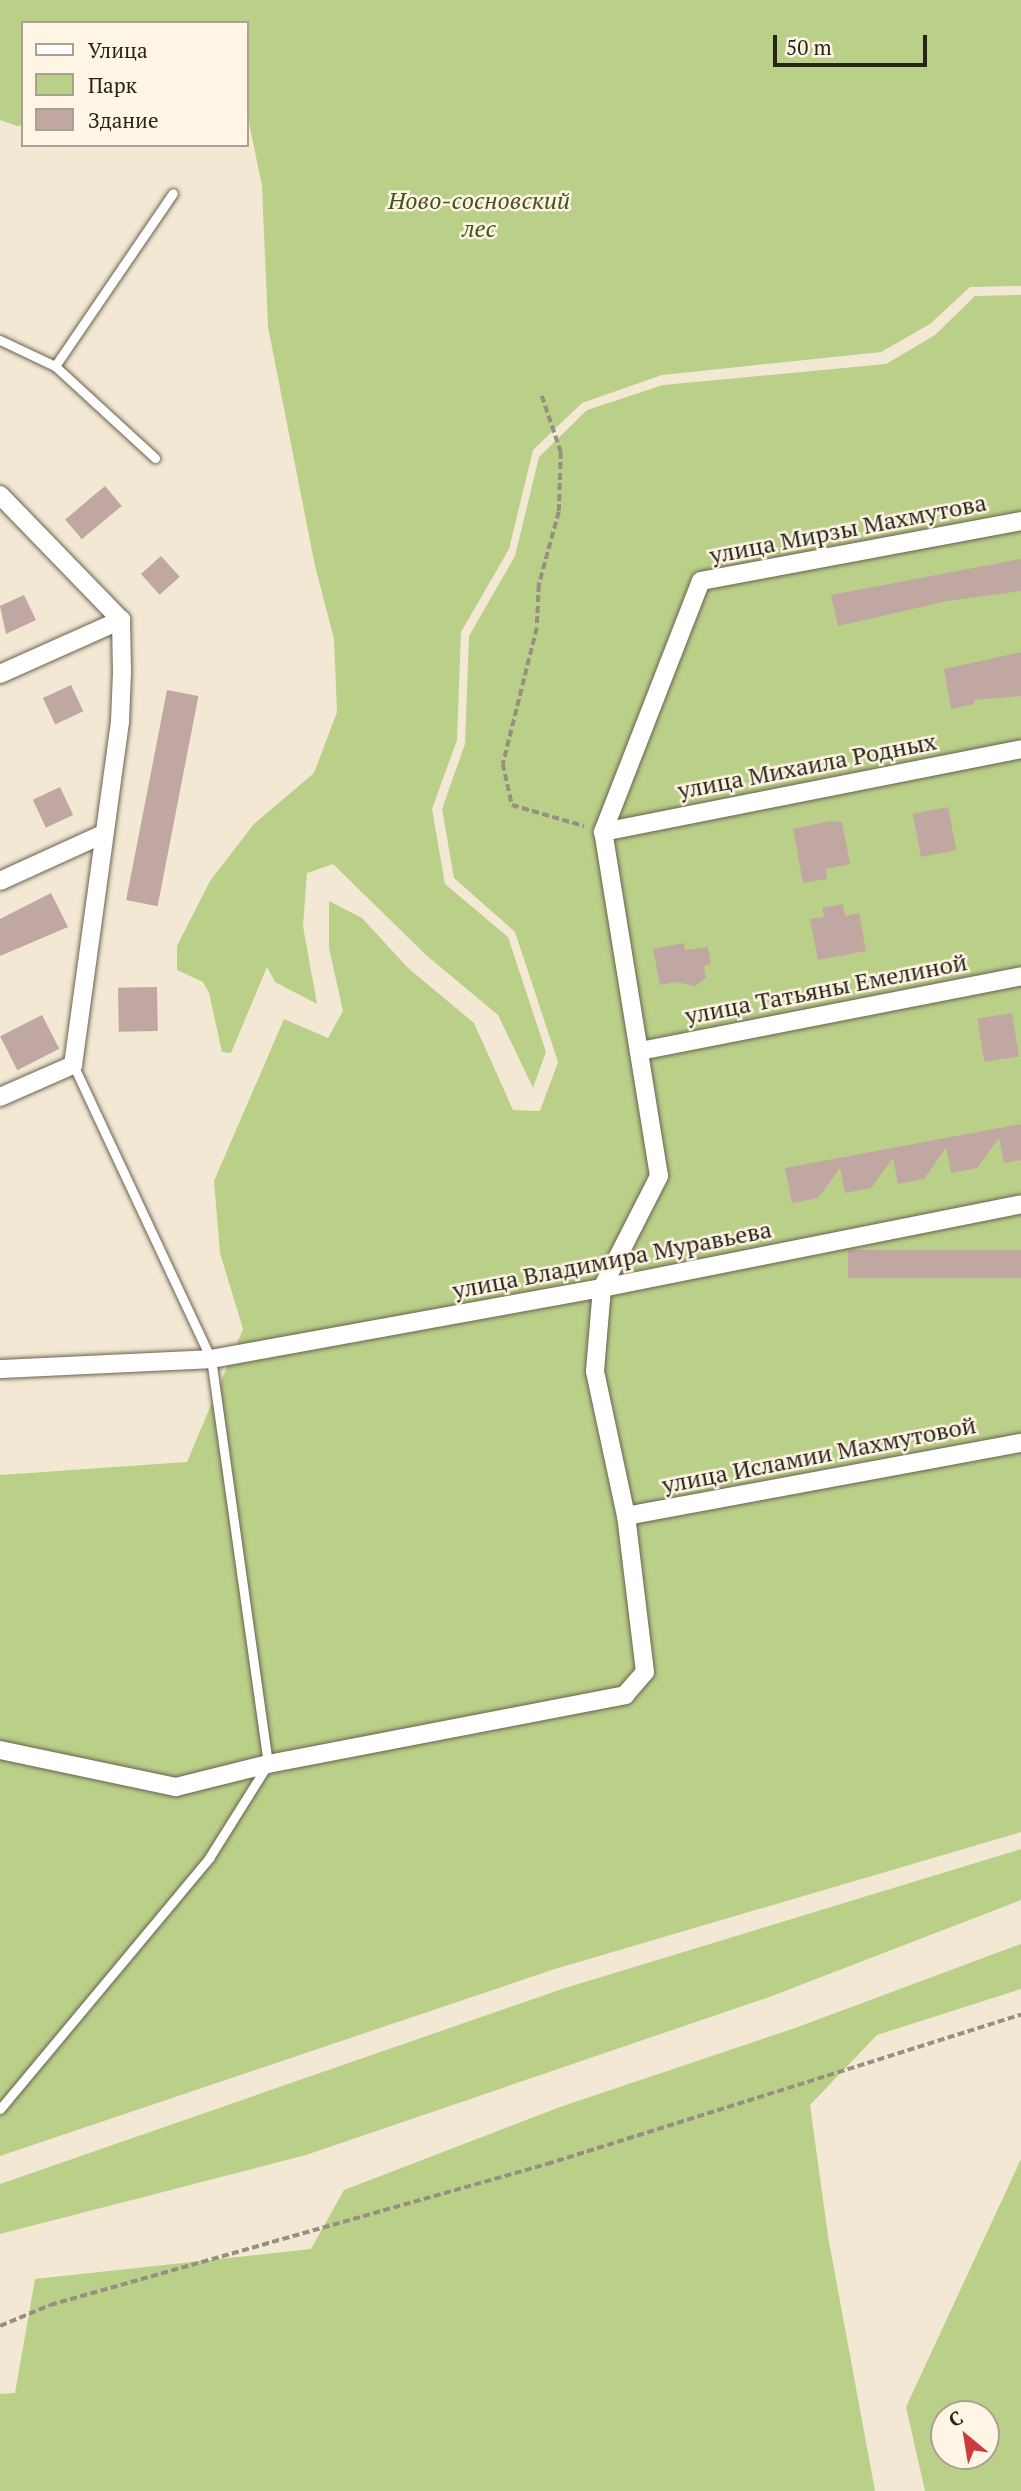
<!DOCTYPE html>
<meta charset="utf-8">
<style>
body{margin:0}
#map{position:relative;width:1021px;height:2491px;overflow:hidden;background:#f3e8d3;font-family:"PT Serif",serif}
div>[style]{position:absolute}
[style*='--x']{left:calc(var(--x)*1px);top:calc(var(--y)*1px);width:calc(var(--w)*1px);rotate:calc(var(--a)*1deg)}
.green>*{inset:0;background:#bad089}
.building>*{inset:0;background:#c0a7a2;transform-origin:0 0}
.path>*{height:3.5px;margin-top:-1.75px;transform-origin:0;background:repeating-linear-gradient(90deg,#978f80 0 7px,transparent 0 10.5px)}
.roads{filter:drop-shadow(0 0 2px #6b614f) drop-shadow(0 0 2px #6b614f)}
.lane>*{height:9px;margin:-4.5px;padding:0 4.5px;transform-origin:4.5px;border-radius:4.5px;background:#fff}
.street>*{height:18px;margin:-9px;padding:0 9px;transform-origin:9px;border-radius:9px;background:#fff}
span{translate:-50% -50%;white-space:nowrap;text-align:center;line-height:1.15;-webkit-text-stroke:5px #fff5e4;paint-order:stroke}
.park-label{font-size:24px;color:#46541f;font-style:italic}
.street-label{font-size:24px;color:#28241c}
.legend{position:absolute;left:21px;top:21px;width:228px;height:126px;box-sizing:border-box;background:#fff5e4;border:2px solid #a9a194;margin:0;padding:9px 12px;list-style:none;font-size:21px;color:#28241c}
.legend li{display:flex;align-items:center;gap:14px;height:35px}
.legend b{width:35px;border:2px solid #a9a194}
.north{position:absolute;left:930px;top:2400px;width:70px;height:70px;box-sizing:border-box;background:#fff5e4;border:2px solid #a9a194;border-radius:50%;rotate:330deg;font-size:19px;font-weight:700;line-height:28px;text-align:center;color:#28241c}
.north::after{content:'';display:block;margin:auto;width:24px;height:32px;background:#cb3b3f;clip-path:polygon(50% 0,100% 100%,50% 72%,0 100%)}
.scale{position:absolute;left:773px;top:35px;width:154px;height:32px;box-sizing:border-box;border:4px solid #28241c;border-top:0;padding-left:9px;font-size:21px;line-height:24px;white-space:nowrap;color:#28241c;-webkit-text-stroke:5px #fff5e4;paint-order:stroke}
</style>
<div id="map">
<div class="green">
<div style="clip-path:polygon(0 0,1021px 0,1021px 286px,970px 287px,930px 324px,881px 352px,662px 375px,582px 403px,533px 450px,509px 549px,461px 632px,457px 740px,432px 809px,445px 884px,508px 937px,546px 1052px,533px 1088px,498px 1015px,426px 955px,333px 864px,307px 873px,303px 926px,317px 1004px,275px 982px,267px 967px,231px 1053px,222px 1052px,209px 993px,203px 982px,177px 970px,177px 946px,210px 881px,254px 824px,314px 773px,337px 712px,334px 639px,315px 566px,268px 327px,262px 186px,247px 113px,247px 23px,23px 23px,23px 125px,17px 126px,0 120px)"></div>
<div style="clip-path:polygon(1021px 295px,1021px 1832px,555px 1969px,0 2156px,0 1475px,187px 1462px,243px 1329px,220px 1253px,214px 1181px,284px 1019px,328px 1038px,343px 1011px,329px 948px,329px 901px,362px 918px,408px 968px,474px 1023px,513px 1110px,540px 1111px,558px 1062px,515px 932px,454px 878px,442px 809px,465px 744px,469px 636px,515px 556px,539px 457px,587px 410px,663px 385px,886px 364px,935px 335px,975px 296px)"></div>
<div style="clip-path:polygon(1021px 1849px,1021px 1900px,772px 1996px,306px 2155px,0 2234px,0 2184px,562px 1989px)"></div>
<div style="clip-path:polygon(1021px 1944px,1021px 1989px,877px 2035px,810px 2105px,828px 2236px,875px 2491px,0 2491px,0 2394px,15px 2393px,35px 2279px,311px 2249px,344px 2190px,560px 2107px,795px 2028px)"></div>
<div style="clip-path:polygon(evenodd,1021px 2159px,1021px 2491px,925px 2491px,906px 2407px,1021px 2159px,944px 2414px,986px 2414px,986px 2456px,944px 2456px,944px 2414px)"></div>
</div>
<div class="building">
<div style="left:105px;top:486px;width:26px;height:52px;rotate:50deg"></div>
<div style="left:161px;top:556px;width:28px;height:27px;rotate:48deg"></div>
<div style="clip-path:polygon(1021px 559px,1021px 591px,947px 601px,838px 626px,831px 595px)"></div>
<div style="clip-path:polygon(24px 595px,36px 620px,6px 634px,0 606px)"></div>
<div style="clip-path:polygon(1021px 652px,1021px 696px,974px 700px,974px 704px,951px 709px,944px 669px)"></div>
<div style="left:71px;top:685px;width:29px;height:31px;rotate:65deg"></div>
<div style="left:167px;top:690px;width:32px;height:214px;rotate:11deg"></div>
<div style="left:60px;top:787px;width:31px;height:30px;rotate:65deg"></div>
<div style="left:948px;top:807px;width:44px;height:36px;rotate:79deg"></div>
<div style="clip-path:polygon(830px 821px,842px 822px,850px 864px,826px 869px,827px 879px,803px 883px,793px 829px)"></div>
<div style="clip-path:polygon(51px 893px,68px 927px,0 956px,0 919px)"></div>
<div style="clip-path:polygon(843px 904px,845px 916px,859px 913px,866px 951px,818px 960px,810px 919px,824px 917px,822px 908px)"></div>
<div style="clip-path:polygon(684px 943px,685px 950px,708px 947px,711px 964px,704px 966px,706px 978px,695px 986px,676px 982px,660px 985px,653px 949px)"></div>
<div style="left:157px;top:987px;width:44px;height:39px;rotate:89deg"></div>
<div style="left:1012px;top:1013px;width:44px;height:35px;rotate:81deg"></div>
<div style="left:42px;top:1015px;width:38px;height:47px;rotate:63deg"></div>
<div style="clip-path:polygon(1021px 1124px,1021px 1160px,1004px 1163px,999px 1138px,977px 1168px,951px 1173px,946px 1148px,924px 1179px,898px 1184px,893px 1158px,871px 1188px,845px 1193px,840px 1168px,818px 1198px,792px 1203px,785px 1168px)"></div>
<div style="left:1021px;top:1250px;width:28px;height:173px;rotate:90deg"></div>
</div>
<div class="path">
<div style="--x:542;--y:396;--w:59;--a:71.3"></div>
<div style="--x:561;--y:452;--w:60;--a:91.9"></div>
<div style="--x:559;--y:512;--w:76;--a:105.3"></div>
<div style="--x:539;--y:585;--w:43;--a:92.7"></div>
<div style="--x:537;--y:628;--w:140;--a:104"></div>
<div style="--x:503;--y:764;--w:42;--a:77.6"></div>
<div style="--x:512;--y:805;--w:75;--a:16.3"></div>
<div style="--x:0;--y:2326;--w:54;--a:-22.8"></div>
<div style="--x:50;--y:2305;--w:517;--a:-15.84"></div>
<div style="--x:547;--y:2164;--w:497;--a:-17.5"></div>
</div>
<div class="roads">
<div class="lane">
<div style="--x:0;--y:340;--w:61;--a:25.3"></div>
<div style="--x:55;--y:366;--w:136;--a:42.6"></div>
<div style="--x:55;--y:366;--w:209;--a:-55.7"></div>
<div style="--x:0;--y:2109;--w:327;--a:-50.2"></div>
<div style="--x:209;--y:1858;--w:111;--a:-57.9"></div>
<div style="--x:268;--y:1764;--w:409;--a:-98"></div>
<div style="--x:211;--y:1359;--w:325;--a:-115.1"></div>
</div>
<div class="street">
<div style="--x:0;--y:495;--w:174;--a:45.9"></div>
<div style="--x:121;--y:620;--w:52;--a:88.9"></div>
<div style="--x:122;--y:672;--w:50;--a:92.3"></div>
<div style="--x:120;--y:722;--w:346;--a:97.8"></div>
<div style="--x:73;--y:1065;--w:80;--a:156.3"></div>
<div style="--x:0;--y:674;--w:133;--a:-24.1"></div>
<div style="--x:603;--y:832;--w:269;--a:-68.7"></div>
<div style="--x:701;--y:581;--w:326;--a:-10.6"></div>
<div style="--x:603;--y:832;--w:426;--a:-11.2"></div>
<div style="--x:0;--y:881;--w:111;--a:-24.5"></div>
<div style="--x:640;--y:1051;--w:388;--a:-11.1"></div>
<div style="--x:0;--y:1369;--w:211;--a:-2.7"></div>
<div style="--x:211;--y:1359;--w:397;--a:-10.3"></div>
<div style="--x:602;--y:1288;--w:427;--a:-11.3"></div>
<div style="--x:626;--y:1516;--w:402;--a:-10.5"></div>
<div style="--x:0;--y:1750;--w:180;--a:11.9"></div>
<div style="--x:176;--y:1787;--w:95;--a:-14"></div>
<div style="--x:268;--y:1764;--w:364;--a:-10.9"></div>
<div style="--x:625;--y:1695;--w:30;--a:-49"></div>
<div style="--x:645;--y:1672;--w:157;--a:-96.9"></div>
<div style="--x:626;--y:1516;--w:148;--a:-102.1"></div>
<div style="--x:595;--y:1371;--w:83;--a:-85.2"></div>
<div style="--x:602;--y:1288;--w:126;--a:-63"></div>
<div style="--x:659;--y:1176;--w:349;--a:-99.2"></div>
</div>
</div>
<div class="park-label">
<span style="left:479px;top:215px">Ново-сосновский<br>лес</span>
</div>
<div class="street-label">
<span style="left:848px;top:529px;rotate:-11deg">улица Мирзы Махмутова</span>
<span style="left:807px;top:766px;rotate:-11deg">улица Михаила Родных</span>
<span style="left:826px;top:989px;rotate:-11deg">улица Татьяны Емелиной</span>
<span style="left:612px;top:1260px;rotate:-11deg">улица Владимира Муравьева</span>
<span style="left:819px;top:1455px;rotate:-11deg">улица Исламии Махмутовой</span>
</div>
<ul class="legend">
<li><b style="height:9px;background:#fff"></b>Улица</li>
<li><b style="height:19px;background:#bad089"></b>Парк</li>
<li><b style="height:19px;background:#c0a7a2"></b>Здание</li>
</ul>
<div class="north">С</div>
<div class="scale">50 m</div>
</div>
